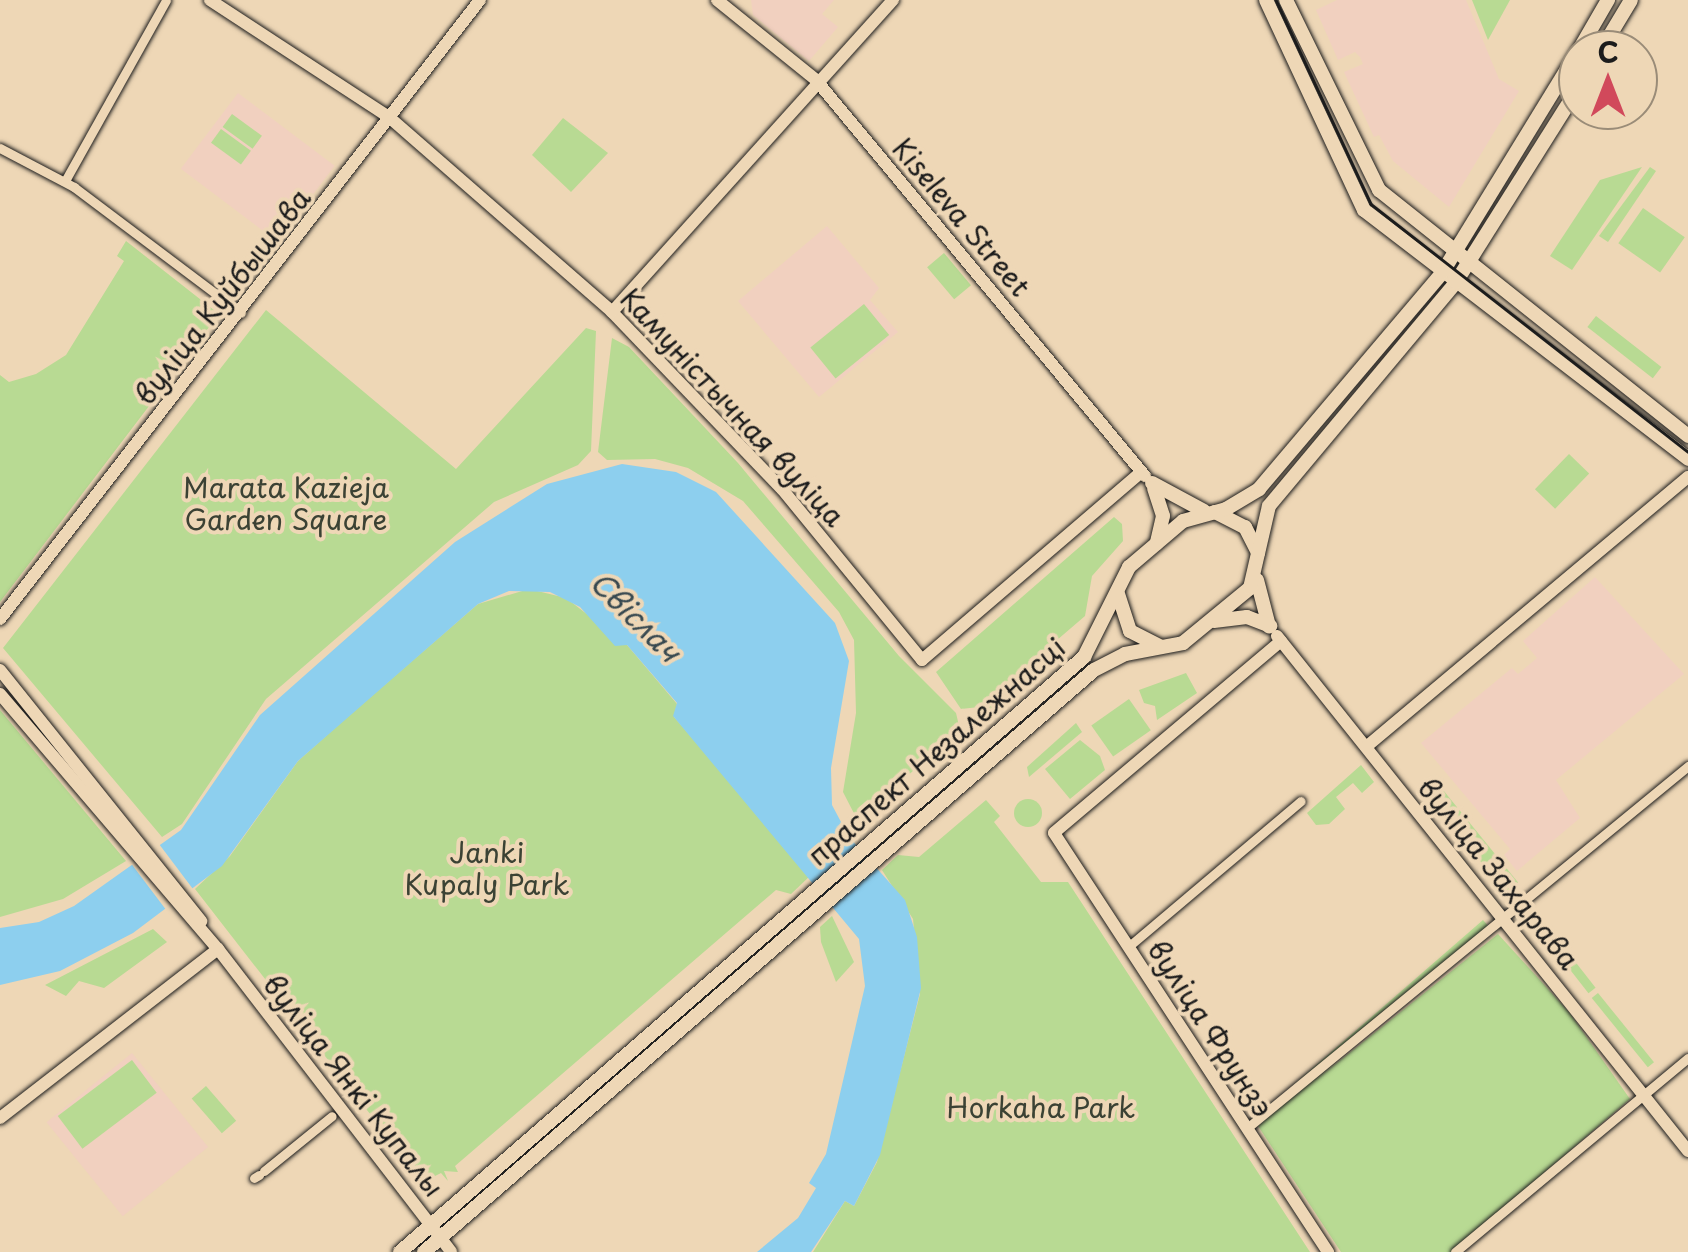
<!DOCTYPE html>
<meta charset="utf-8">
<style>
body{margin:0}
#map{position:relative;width:1688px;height:1252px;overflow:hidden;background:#eed7b6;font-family:"Playpen Sans",sans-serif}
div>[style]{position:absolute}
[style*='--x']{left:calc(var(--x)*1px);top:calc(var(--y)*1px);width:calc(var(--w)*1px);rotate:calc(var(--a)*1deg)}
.built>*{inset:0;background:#f1d0bf;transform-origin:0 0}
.green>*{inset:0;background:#b8da93;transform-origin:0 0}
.round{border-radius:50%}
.water>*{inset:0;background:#8dcfee}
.pier>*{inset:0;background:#eed7b6;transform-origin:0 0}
.roads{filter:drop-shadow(0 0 2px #1c1c1c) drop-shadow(0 0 2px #1c1c1c)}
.street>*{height:9px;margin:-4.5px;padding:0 4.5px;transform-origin:4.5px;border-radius:4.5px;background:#eed7b6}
.secondary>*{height:12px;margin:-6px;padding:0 6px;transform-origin:6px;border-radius:6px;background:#eed7b6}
.primary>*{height:14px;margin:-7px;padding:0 7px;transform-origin:7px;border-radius:7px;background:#eed7b6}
.tram>*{height:2.5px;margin:-1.25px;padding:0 1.25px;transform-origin:1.25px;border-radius:1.25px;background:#1c1c1c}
span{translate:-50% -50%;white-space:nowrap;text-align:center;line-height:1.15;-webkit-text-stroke:8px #eed7b6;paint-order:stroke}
.street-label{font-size:28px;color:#1c1c1c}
.park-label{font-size:28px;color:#3b4234}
.water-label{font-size:30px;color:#384950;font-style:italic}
.north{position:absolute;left:1558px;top:30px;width:100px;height:100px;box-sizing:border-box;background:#eed7b6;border:2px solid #9a8c78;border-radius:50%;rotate:0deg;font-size:28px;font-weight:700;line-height:40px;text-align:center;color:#1c1c1c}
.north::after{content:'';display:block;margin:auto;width:35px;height:45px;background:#d1495b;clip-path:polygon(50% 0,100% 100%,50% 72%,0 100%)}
</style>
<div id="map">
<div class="built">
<div style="clip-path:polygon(751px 0,834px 0,822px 14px,838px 27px,809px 61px,753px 15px)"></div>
<div style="clip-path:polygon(1337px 0,1466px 0,1499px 79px,1519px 91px,1449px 207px,1393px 161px,1379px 135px,1374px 137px,1344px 72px,1363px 64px,1360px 57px,1355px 52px,1338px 60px,1316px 10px)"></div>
<div style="left:238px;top:93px;width:121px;height:95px;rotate:37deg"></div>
<div style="clip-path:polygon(827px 226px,879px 288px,870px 300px,898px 332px,819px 397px,738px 301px)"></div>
<div style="clip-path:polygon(1595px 577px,1684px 674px,1556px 780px,1580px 818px,1517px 871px,1504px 855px,1510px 849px,1421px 743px,1512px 668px,1518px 674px,1537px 658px,1523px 641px)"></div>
<div style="left:132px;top:1053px;width:121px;height:110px;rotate:51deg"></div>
</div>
<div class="green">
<div style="clip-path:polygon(1472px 0,1510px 0,1488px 40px)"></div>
<div style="left:232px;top:114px;width:37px;height:16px;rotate:36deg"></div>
<div style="clip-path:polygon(563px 118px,608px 153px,571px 192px,532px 155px)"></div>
<div style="left:221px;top:129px;width:37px;height:17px;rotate:36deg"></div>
<div style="clip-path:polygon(1642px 167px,1572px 270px,1550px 256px,1600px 180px)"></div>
<div style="clip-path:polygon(1650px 167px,1656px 171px,1608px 242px,1599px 236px)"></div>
<div style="left:1643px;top:208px;width:51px;height:43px;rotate:35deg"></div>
<div style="clip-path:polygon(126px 241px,219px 314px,0 602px,0 375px,9px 382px,36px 374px,66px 355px,124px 261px,117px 256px)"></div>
<div style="left:944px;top:253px;width:42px;height:22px;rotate:50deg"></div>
<div style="left:864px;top:304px;width:40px;height:69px;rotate:51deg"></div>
<div style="clip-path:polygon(266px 310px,456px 469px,586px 328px,596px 331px,591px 451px,578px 465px,494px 502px,266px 699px,182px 824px,162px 837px,3px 648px)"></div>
<div style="left:1596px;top:316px;width:83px;height:14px;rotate:38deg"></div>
<div style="clip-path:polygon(612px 338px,629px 347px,738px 463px,899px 656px,956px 713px,960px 730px,874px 805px,874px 818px,862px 829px,843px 792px,856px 713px,854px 640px,839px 612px,743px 501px,688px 468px,655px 459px,607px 460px,598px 452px)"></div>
<div style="left:1569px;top:454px;width:28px;height:49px;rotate:44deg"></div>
<div style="clip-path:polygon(1114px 517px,1122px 524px,1123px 541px,1092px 576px,1085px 616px,979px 707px,961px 709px,936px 672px)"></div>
<div style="clip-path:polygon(529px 589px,566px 598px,627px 645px,677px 704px,674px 717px,811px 875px,791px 894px,776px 890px,455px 1166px,458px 1172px,444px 1171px,448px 1181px,441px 1173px,423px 1182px,195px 889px,230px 856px,298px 761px,345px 719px,478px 604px)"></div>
<div style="clip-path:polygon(1035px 666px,1038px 674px,982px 722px,975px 715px)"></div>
<div style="clip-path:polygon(1186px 673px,1197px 693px,1157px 720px,1155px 706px,1144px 703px,1139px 690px)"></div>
<div style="left:1129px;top:699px;width:38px;height:46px;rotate:55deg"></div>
<div style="clip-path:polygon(0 710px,126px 861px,63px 899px,0 917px)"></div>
<div style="clip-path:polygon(1076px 723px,1082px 732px,1029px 777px,1027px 767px)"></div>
<div style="clip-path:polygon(1080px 740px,1100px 756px,1105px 770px,1070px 799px,1045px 769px)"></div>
<div style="clip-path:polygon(1361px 765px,1374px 782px,1362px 793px,1353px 783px,1336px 797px,1345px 809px,1329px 824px,1316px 825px,1307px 813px)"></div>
<div style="left:1435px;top:780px;width:132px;height:16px;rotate:51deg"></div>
<div class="round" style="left:1014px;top:799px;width:28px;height:28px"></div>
<div style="clip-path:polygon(986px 800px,1000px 816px,994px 822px,1041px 882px,1068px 882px,1310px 1252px,813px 1252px,845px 1201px,854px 1206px,877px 1162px,920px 994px,913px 919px,882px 870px,898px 855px,919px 857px)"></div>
<div style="left:1534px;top:909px;width:100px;height:9px;rotate:52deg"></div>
<div style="clip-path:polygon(832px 916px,854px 962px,836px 982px,821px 942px,820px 927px)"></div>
<div style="left:1483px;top:920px;width:11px;height:299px;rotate:49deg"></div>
<div style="clip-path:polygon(153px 929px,167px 942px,104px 988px,79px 981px,66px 996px,45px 985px)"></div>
<div style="clip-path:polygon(1498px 934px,1569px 1012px,1630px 1099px,1452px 1252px,1341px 1252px,1258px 1126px)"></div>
<div style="left:1598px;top:993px;width:89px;height:8px;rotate:51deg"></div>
<div style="left:132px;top:1060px;width:41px;height:93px;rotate:53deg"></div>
<div style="left:206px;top:1086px;width:46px;height:19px;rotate:49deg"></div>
</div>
<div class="water">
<div style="clip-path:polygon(622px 464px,676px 472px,716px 492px,835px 623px,849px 661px,831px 768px,832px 805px,849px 837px,905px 900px,917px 937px,921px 988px,880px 1155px,854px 1206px,845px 1201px,811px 1252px,757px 1252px,798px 1218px,816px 1188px,809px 1183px,826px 1154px,865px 986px,859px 939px,673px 716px,677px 703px,627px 645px,615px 646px,580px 607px,550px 592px,509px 591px,478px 604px,298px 761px,222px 866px,133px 933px,60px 971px,0 985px,0 928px,39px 922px,74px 906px,181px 830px,260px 715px,455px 542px,547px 484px)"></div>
</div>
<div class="pier">
<div style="left:159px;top:844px;width:58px;height:34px;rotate:53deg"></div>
</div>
<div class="roads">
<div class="street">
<div style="--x:0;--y:148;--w:84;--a:27.8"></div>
<div style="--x:74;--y:187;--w:209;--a:37"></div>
<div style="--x:65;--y:181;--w:207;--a:-60.8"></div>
<div style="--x:1128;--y:947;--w:226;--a:-40.2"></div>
<div style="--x:1247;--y:1128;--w:571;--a:-39.38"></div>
<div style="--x:264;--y:1171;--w:87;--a:-39"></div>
<div style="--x:254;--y:1178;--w:6;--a:-31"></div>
<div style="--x:1455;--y:1252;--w:303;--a:-39.8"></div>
</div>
<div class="secondary">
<div style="--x:210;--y:0;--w:215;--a:33.2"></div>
<div style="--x:390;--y:118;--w:295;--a:41.1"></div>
<div style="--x:612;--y:312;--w:245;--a:46.2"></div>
<div style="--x:782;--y:489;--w:221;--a:50.7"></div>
<div style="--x:922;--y:660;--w:289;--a:-40.6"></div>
<div style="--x:717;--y:0;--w:127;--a:38.9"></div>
<div style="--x:816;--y:80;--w:515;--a:50.28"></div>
<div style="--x:612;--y:312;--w:420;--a:-48"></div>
<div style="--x:0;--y:619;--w:783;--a:-52.21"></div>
<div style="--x:1277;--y:636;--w:659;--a:51.41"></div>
<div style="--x:1281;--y:641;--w:297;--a:139.8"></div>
<div style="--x:1054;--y:833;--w:501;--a:56.82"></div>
<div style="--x:0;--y:670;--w:322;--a:51.3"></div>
<div style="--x:0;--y:694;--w:335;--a:49.5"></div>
<div style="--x:218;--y:949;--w:382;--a:52.4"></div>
<div style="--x:1366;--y:747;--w:420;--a:-40"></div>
<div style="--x:0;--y:1118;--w:276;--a:-37.8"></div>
</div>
<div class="primary">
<div style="--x:1266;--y:0;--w:232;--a:65"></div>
<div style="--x:1364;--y:210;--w:409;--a:37.5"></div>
<div style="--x:1286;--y:0;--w:212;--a:63.9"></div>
<div style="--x:1379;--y:190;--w:395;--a:38.5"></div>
<div style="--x:1579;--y:50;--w:58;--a:-59.9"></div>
<div style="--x:1601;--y:50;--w:58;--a:-59"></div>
<div style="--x:1152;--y:483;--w:59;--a:28.3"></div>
<div style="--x:1154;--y:488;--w:29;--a:72"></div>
<div style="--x:1163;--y:516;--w:28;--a:103"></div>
<div style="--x:1215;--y:512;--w:34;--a:27"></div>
<div style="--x:1245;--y:527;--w:29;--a:63"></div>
<div style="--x:1257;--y:580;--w:48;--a:75.4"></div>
<div style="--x:1118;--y:594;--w:39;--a:72"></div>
<div style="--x:1130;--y:631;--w:33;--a:27"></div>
<div style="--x:1214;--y:621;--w:33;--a:-7"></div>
<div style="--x:1247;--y:617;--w:25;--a:21"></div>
<div style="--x:400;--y:1252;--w:907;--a:-41.02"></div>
<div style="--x:1084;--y:657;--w:101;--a:-63.4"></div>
<div style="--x:1129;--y:567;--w:71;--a:-40.4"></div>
<div style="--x:1183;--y:521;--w:45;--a:-15.6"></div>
<div style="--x:1226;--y:509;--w:39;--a:-31"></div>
<div style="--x:1259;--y:489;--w:283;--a:-49.7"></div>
<div style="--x:1442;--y:273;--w:260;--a:-58.5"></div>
<div style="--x:424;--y:1252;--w:887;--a:-40.98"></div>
<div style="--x:1094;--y:670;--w:35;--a:-27"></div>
<div style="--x:1125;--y:654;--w:59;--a:-10.7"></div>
<div style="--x:1183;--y:643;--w:87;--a:-39.4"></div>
<div style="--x:1250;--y:588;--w:84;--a:-77"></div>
<div style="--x:1269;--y:506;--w:292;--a:-50.1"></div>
<div style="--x:1456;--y:282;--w:229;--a:-57.8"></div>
</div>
</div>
<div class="tram">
<div style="--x:1276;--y:0;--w:225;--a:65"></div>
<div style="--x:1371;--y:204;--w:402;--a:38"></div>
</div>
<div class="street-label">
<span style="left:962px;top:217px;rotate:50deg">Kiseleva Street</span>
<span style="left:222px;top:296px;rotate:-52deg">вуліца Куйбышава</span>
<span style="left:733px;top:407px;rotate:47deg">Камуністычная вуліца</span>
<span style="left:936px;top:751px;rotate:-41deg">праспект Незалежнасці</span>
<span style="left:1499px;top:873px;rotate:51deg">вуліца Захарава</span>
<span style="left:1211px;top:1028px;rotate:57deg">вуліца Фрунзэ</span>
<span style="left:354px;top:1085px;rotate:52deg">вуліца Янкі Купалы</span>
</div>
<div class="park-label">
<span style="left:286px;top:503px">Marata Kazieja<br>Garden Square</span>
<span style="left:487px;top:868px">Janki<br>Kupaly Park</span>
<span style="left:1041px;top:1107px">Horkaha Park</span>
</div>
<div class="water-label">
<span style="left:636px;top:616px;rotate:45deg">Свіслач</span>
</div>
<div class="north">С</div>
</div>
